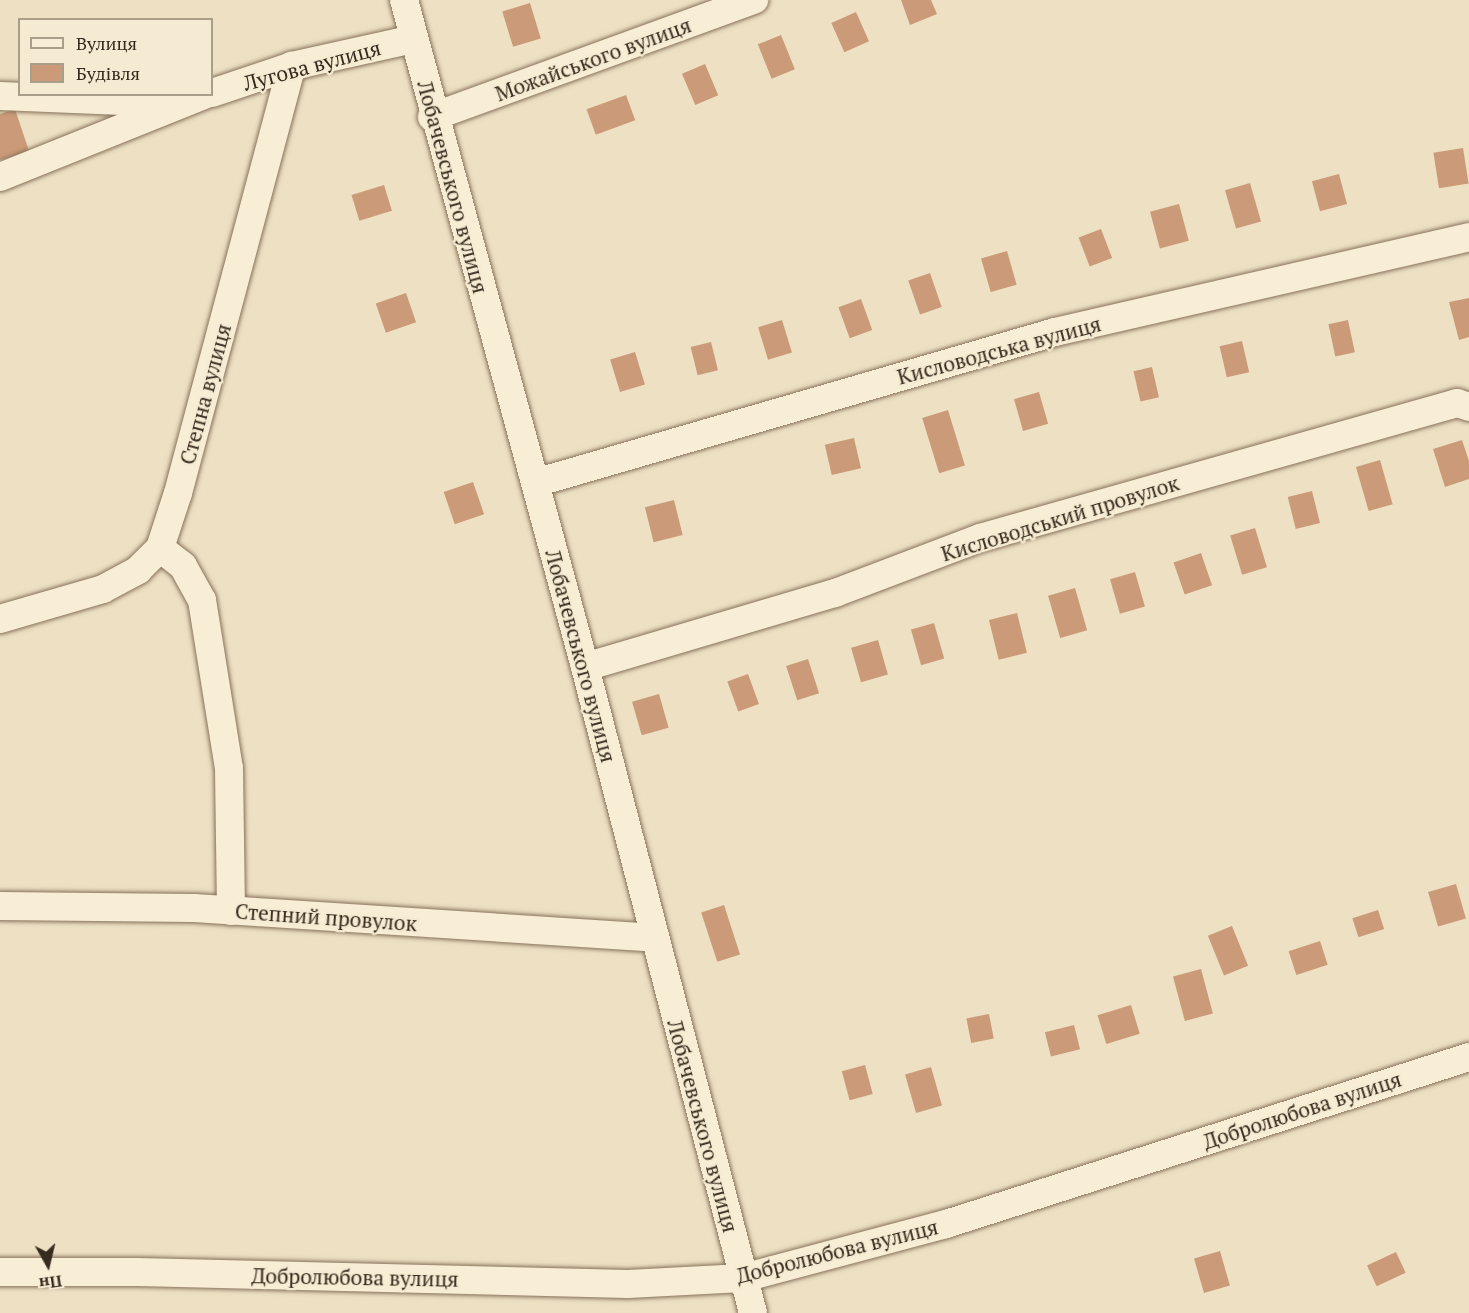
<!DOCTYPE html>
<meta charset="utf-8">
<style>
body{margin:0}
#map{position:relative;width:1469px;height:1313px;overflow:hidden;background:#ede0c3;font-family:"PT Serif",serif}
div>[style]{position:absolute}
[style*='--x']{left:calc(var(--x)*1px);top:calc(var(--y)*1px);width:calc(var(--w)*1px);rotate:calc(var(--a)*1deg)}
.building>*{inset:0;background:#cb9b79;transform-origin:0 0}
.roads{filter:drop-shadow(0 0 2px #87725a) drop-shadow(0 0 2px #87725a)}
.minor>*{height:28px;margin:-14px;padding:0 14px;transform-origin:14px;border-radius:14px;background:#f8eed6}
span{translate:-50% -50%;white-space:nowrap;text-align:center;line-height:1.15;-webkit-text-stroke:4.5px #f5ebd2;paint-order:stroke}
.street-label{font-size:21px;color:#372a1e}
.legend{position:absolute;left:18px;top:18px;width:195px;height:78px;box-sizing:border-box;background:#f5ebd2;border:2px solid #a99e8a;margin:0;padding:8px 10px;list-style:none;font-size:18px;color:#372a1e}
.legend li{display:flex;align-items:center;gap:12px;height:30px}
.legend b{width:30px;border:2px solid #a99e8a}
.north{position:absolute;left:18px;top:1235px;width:60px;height:60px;-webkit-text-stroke:4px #f5ebd2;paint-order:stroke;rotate:172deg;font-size:16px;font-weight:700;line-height:24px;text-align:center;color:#372a1e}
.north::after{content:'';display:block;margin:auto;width:21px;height:27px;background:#372a1e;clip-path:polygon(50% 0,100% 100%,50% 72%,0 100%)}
</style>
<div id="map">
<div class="building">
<div style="clip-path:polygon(901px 0,931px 0,937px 14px,910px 25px)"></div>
<div style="left:530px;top:3px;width:37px;height:29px;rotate:73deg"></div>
<div style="left:856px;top:12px;width:32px;height:27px;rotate:66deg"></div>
<div style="left:781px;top:35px;width:37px;height:25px;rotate:68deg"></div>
<div style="left:705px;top:64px;width:34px;height:25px;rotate:67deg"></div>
<div style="left:626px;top:95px;width:27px;height:42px;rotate:70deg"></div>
<div style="clip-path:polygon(15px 109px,29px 151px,0 160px,0 114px)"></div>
<div style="left:1463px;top:148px;width:36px;height:30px;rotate:81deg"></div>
<div style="left:1339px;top:174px;width:31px;height:28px;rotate:75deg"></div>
<div style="left:1250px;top:183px;width:40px;height:26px;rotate:74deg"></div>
<div style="left:384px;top:185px;width:27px;height:34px;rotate:73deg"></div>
<div style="left:1179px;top:204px;width:38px;height:30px;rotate:75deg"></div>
<div style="left:1101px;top:229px;width:31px;height:24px;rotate:69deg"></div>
<div style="left:1007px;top:251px;width:35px;height:27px;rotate:74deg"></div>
<div style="left:930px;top:273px;width:36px;height:23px;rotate:71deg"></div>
<div style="left:406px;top:293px;width:31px;height:32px;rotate:71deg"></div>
<div style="clip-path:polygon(1469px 298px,1469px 337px,1459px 340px,1449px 302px)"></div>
<div style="left:861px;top:299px;width:33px;height:24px;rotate:70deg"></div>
<div style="left:782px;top:320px;width:34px;height:25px;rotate:73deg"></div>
<div style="left:1348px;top:320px;width:33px;height:20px;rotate:78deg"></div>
<div style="left:1242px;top:341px;width:32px;height:23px;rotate:77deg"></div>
<div style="left:711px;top:342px;width:29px;height:21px;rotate:76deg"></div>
<div style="left:635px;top:352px;width:34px;height:26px;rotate:73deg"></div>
<div style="left:1152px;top:367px;width:31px;height:19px;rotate:77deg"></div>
<div style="left:1039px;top:392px;width:33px;height:26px;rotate:74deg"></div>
<div style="left:948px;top:410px;width:58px;height:27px;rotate:73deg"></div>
<div style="left:854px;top:438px;width:31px;height:30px;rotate:77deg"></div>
<div style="clip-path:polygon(1462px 440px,1469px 461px,1469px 479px,1445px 487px,1433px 449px)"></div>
<div style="left:1380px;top:460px;width:46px;height:25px;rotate:74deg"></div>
<div style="left:473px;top:482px;width:34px;height:31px;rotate:71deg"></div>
<div style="left:1312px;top:491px;width:33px;height:25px;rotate:76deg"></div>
<div style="left:674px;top:500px;width:36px;height:30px;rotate:76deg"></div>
<div style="left:1255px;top:528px;width:41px;height:26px;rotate:73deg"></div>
<div style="left:1201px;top:553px;width:34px;height:29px;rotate:71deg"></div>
<div style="left:1135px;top:572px;width:36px;height:26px;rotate:74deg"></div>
<div style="left:1075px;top:588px;width:44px;height:28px;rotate:74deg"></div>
<div style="left:1017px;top:613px;width:41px;height:29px;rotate:76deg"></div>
<div style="left:934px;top:623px;width:37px;height:24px;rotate:74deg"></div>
<div style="left:878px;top:640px;width:36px;height:28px;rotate:74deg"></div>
<div style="left:808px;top:659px;width:36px;height:23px;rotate:72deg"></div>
<div style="left:748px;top:674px;width:32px;height:22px;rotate:70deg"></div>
<div style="left:659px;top:694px;width:35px;height:28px;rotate:74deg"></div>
<div style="left:1456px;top:884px;width:36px;height:29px;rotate:74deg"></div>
<div style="left:724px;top:905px;width:52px;height:24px;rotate:72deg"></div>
<div style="left:1378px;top:910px;width:20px;height:27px;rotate:72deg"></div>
<div style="left:1232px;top:926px;width:43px;height:26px;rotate:68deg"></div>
<div style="left:1320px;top:941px;width:25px;height:33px;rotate:72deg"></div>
<div style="left:1201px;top:969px;width:46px;height:29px;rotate:75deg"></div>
<div style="left:1131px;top:1005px;width:30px;height:35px;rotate:73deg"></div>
<div style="left:989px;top:1014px;width:25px;height:23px;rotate:79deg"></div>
<div style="left:1074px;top:1025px;width:25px;height:30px;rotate:76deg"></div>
<div style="left:865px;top:1065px;width:30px;height:24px;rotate:75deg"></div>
<div style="left:931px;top:1067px;width:40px;height:27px;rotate:74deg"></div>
<div style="left:1220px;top:1251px;width:36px;height:27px;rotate:74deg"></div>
<div style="left:1396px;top:1252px;width:23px;height:32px;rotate:65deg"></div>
</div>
<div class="roads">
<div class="minor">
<div style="--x:404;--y:0;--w:691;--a:74.82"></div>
<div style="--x:585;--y:667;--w:667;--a:75.42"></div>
<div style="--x:212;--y:93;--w:84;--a:-18.6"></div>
<div style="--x:292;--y:66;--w:125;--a:-12.5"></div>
<div style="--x:0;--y:96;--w:172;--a:2.3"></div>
<div style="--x:432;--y:117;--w:343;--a:-20"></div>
<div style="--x:0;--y:177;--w:222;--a:-21.9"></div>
<div style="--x:535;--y:483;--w:541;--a:-16.19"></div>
<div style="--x:1055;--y:332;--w:425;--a:-12.9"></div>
<div style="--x:160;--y:548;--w:29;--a:38"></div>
<div style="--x:183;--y:566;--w:39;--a:61"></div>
<div style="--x:202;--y:600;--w:170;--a:80.9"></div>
<div style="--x:229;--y:768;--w:143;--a:89.2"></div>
<div style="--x:0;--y:619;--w:107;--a:-16.2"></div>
<div style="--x:103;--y:589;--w:40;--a:-28"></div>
<div style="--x:138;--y:570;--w:31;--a:-45"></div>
<div style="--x:160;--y:548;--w:58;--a:-71.9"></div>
<div style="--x:178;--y:493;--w:442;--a:-75.1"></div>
<div style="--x:585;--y:667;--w:261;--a:-16.5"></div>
<div style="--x:835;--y:593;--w:155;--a:-20.8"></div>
<div style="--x:980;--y:538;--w:496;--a:-15.8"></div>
<div style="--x:1457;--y:403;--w:13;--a:18"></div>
<div style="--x:0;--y:906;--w:194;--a:0.6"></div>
<div style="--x:194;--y:908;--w:459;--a:3.7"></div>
<div style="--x:0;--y:1272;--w:138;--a:0"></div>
<div style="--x:138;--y:1272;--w:490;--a:1.4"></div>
<div style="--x:628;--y:1284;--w:115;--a:-3"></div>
<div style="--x:743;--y:1278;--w:210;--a:-14.9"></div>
<div style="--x:946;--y:1224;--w:549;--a:-17.71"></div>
</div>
</div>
<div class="street-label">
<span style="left:593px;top:59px;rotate:-20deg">Можайського вулиця</span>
<span style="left:312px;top:65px;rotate:-15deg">Лугова вулиця</span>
<span style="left:453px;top:187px;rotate:75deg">Лобачевського вулиця</span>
<span style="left:999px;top:350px;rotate:-15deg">Кисловодська вулиця</span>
<span style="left:205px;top:394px;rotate:-75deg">Степна вулиця</span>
<span style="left:1060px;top:518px;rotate:-17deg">Кисловодський провулок</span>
<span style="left:581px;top:656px;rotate:75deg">Лобачевського вулиця</span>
<span style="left:326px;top:917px;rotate:4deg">Степний провулок</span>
<span style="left:1302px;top:1110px;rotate:-18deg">Добролюбова вулиця</span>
<span style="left:703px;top:1126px;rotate:75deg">Лобачевського вулиця</span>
<span style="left:837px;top:1251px;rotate:-14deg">Добролюбова вулиця</span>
<span style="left:355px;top:1277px;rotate:1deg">Добролюбова вулиця</span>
</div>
<ul class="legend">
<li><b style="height:8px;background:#f8eed6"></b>Вулиця</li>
<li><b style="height:16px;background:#cb9b79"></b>Будівля</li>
</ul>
<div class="north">Пн</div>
</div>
